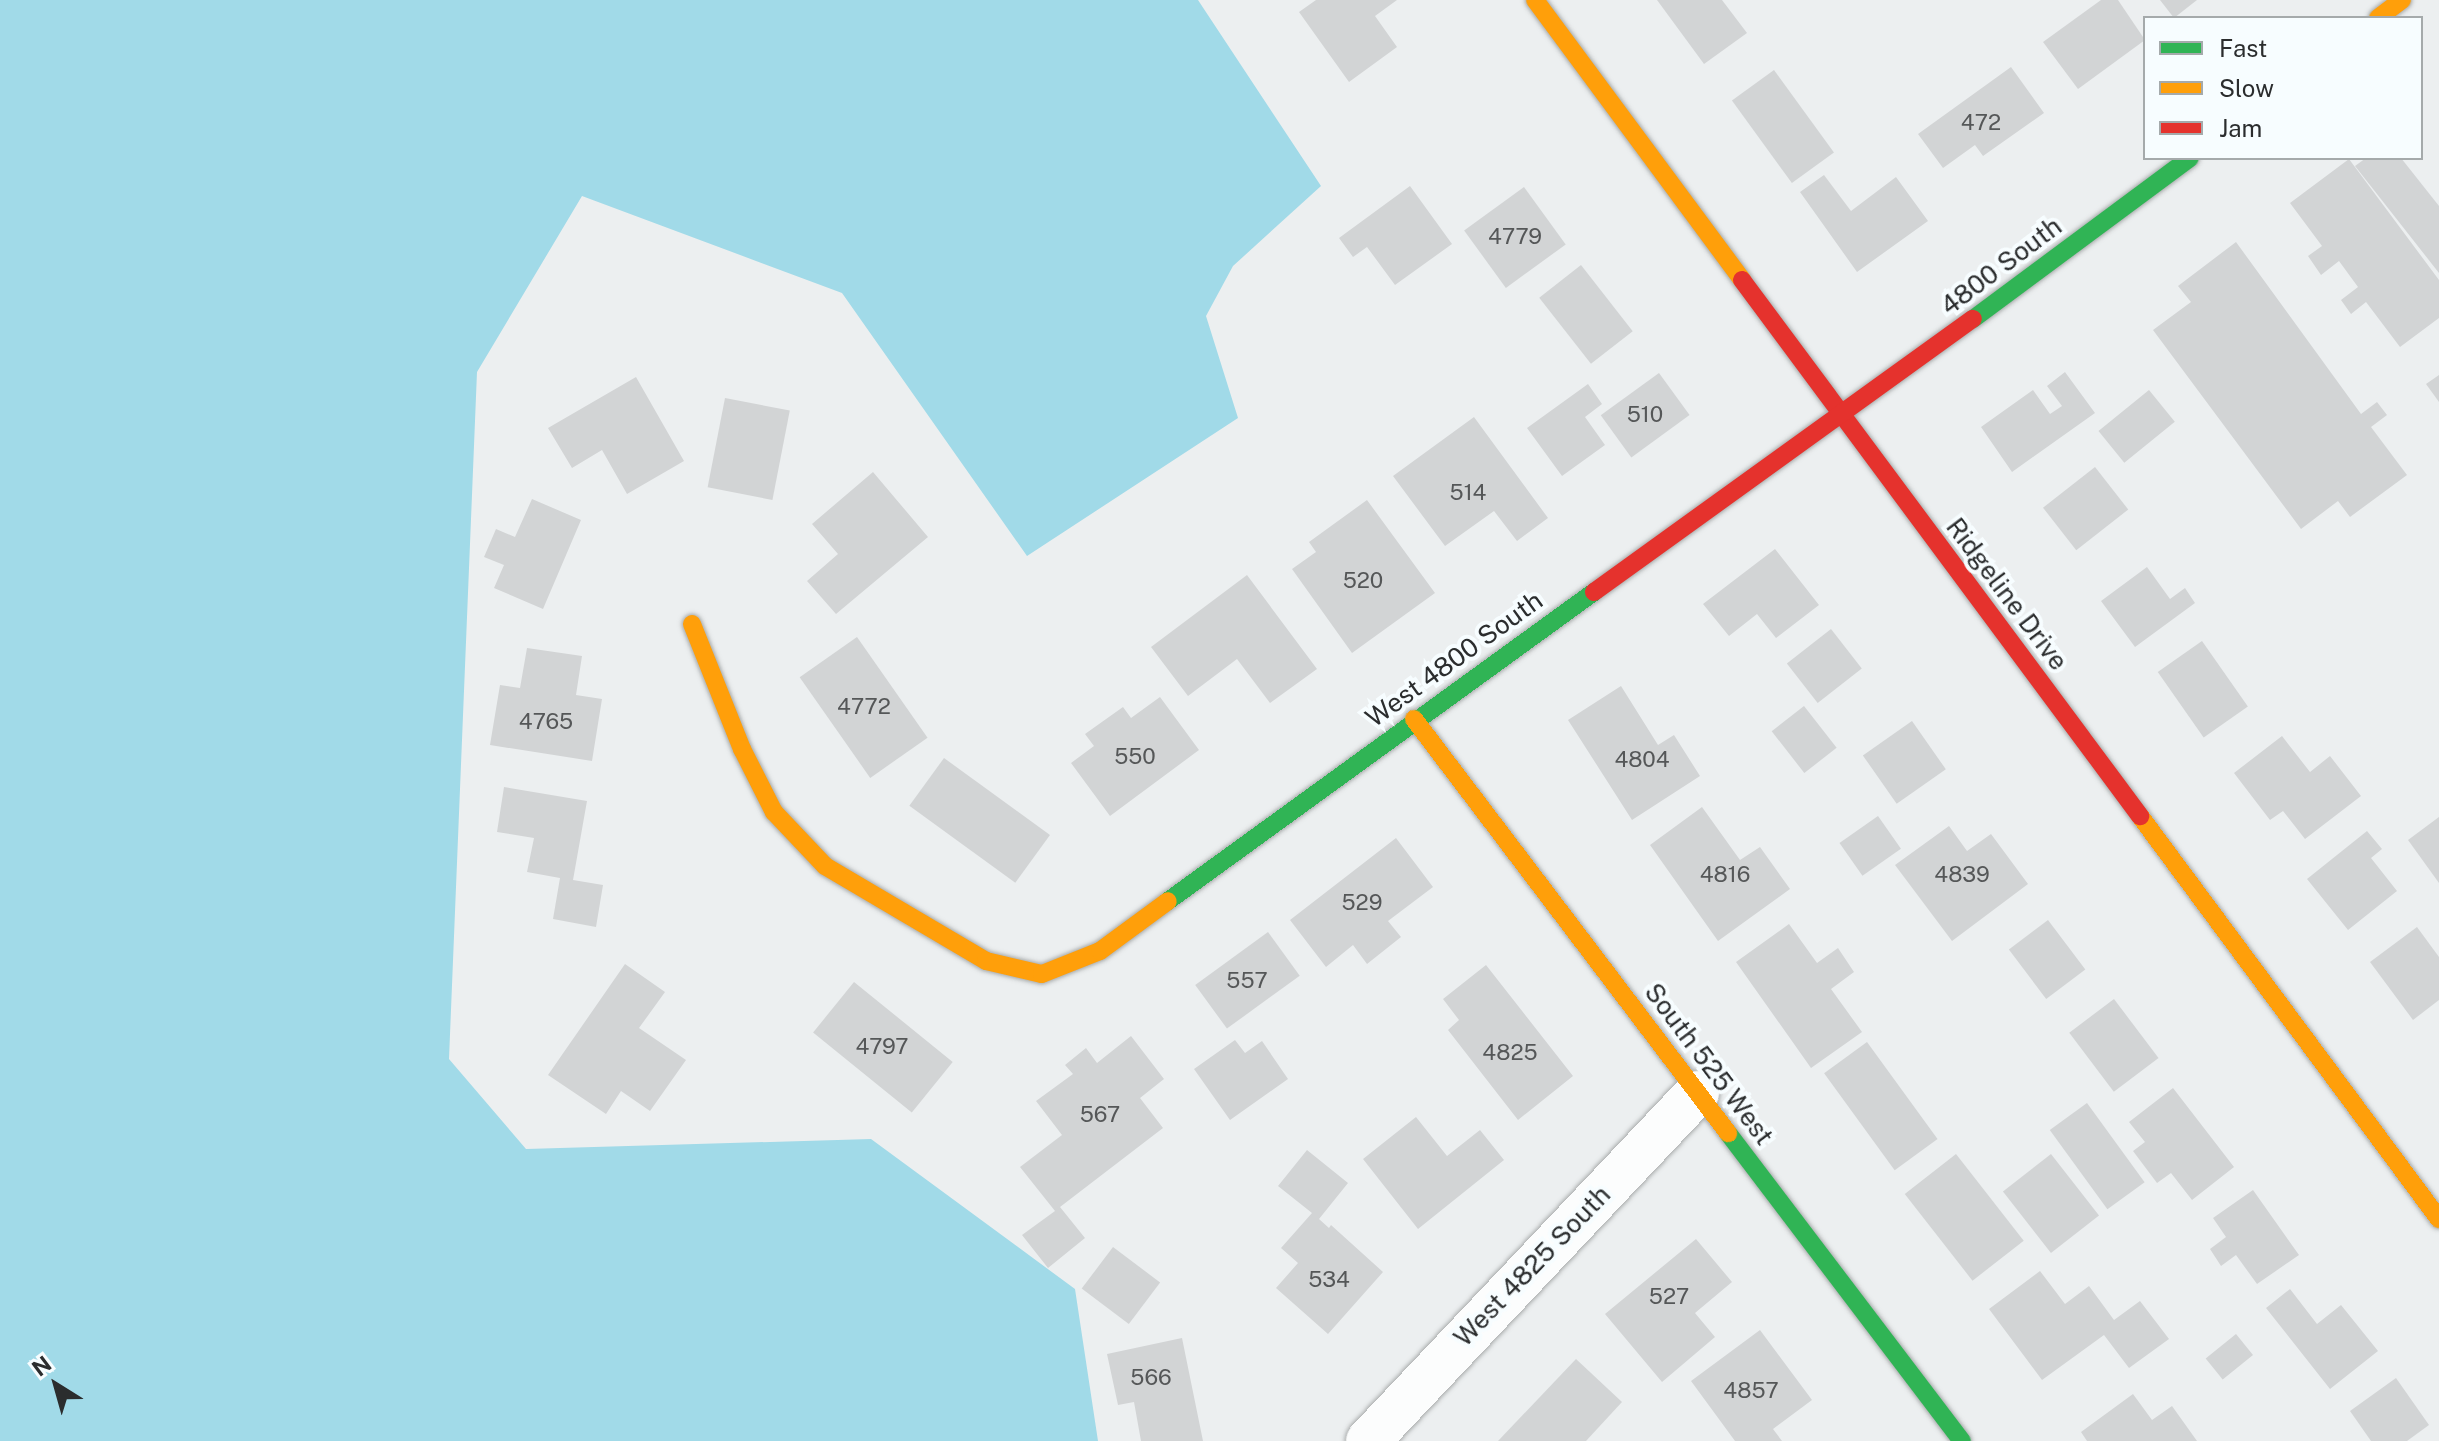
<!DOCTYPE html>
<style>
body{margin:0}
#map{position:relative;width:2439px;height:1441px;overflow:hidden;background:#eceff0;font-family:"Public Sans",sans-serif}
div>[style]{position:absolute}
[style*='--x']{left:calc(var(--x)*1px);top:calc(var(--y)*1px);width:calc(var(--w)*1px);rotate:calc(var(--a)*1deg)}
.forest>*{inset:0;background:#a1dae8}
.building>*{inset:0;background:#d2d4d5;transform-origin:0 0}
.roads{filter:drop-shadow(0 0 2px #a9acac) drop-shadow(0 0 2px #a9acac)}
.street>*{height:44px;margin:-22px;padding:0 22px;transform-origin:22px;border-radius:22px;background:#fcfdfd}
.fast>*{height:18px;margin:-9px;padding:0 9px;transform-origin:9px;border-radius:9px;background:#30b455}
.slow>*{height:18px;margin:-9px;padding:0 9px;transform-origin:9px;border-radius:9px;background:#ff9f0a}
.jam>*{height:18px;margin:-9px;padding:0 9px;transform-origin:9px;border-radius:9px;background:#e5322d}
span{translate:-50% -50%;white-space:nowrap;text-align:center;line-height:1.15;-webkit-text-stroke:8px #f7fdff;paint-order:stroke}
.number-label{font-size:22px;color:#555758}
.number-label span{-webkit-text-stroke-width:0}
.street-label{font-size:26px;color:#2b2d2e}
.legend{position:absolute;left:2143px;top:16px;width:280px;height:144px;box-sizing:border-box;background:#f7fdff;border:2px solid #a5aaab;margin:0;padding:10px 14px;list-style:none;font-size:24px;color:#2b2d2e}
.legend li{display:flex;align-items:center;gap:16px;height:40px}
.legend b{width:40px;border:2px solid #a5aaab}
.north{position:absolute;left:16px;top:1345px;width:80px;height:80px;-webkit-text-stroke:6px #f7fdff;paint-order:stroke;rotate:323deg;font-size:22px;font-weight:700;line-height:32px;text-align:center;color:#2b2d2e}
.north::after{content:'';display:block;margin:auto;width:28px;height:36px;background:#2b2d2e;clip-path:polygon(50% 0,100% 100%,50% 72%,0 100%)}
</style>
<div id="map">
<div class="forest">
<div style="clip-path:polygon(0 0,1198px 0,1321px 186px,1233px 266px,1206px 316px,1238px 418px,1027px 556px,842px 293px,582px 196px,477px 372px,449px 1059px,526px 1149px,871px 1139px,1075px 1289px,1098px 1441px,0 1441px)"></div>
</div>
<div class="building">
<div style="clip-path:polygon(1316px 0,1397px 0,1375px 16px,1397px 47px,1349px 82px,1299px 12px)"></div>
<div style="clip-path:polygon(1657px 0,1722px 0,1747px 33px,1704px 64px)"></div>
<div style="clip-path:polygon(2101px 0,2118px 0,2145px 40px,2078px 89px,2043px 42px)"></div>
<div style="clip-path:polygon(2160px 0,2197px 0,2174px 18px)"></div>
<div style="clip-path:polygon(2011px 67px,2044px 113px,1983px 156px,1975px 145px,1943px 168px,1918px 134px)"></div>
<div style="left:1774px;top:70px;width:102px;height:52px;rotate:54deg"></div>
<div style="clip-path:polygon(2366px 158px,2401px 158px,2439px 206px,2439px 273px,2355px 166px)"></div>
<div style="clip-path:polygon(2349px 159px,2439px 280px,2439px 318px,2400px 347px,2366px 302px,2351px 314px,2341px 300px,2358px 287px,2339px 261px,2321px 275px,2308px 256px,2322px 246px,2290px 203px)"></div>
<div style="clip-path:polygon(1824px 175px,1851px 211px,1896px 177px,1928px 221px,1857px 272px,1800px 192px)"></div>
<div style="clip-path:polygon(1410px 186px,1452px 244px,1395px 285px,1367px 247px,1353px 257px,1339px 238px)"></div>
<div style="left:1524px;top:187px;width:71px;height:74px;rotate:54deg"></div>
<div style="clip-path:polygon(2236px 242px,2361px 414px,2377px 402px,2387px 415px,2371px 427px,2407px 475px,2350px 517px,2338px 501px,2301px 529px,2153px 330px,2191px 302px,2178px 286px)"></div>
<div style="left:1581px;top:265px;width:84px;height:53px;rotate:52deg"></div>
<div style="clip-path:polygon(2065px 372px,2095px 413px,2012px 472px,1981px 427px,2033px 390px,2050px 414px,2062px 406px,2047px 386px)"></div>
<div style="left:1659px;top:373px;width:52px;height:72px;rotate:54deg"></div>
<div style="clip-path:polygon(2439px 375px,2439px 402px,2426px 384px)"></div>
<div style="clip-path:polygon(636px 377px,684px 461px,627px 494px,602px 450px,572px 468px,548px 428px)"></div>
<div style="clip-path:polygon(1588px 384px,1602px 404px,1585px 417px,1605px 445px,1562px 476px,1527px 428px)"></div>
<div style="left:2149px;top:390px;width:41px;height:65px;rotate:51deg"></div>
<div style="left:725px;top:398px;width:66px;height:91px;rotate:11deg"></div>
<div style="clip-path:polygon(1474px 417px,1548px 518px,1517px 541px,1494px 511px,1445px 546px,1393px 476px)"></div>
<div style="left:2095px;top:467px;width:54px;height:66px;rotate:52deg"></div>
<div style="clip-path:polygon(873px 472px,928px 537px,836px 614px,807px 581px,838px 554px,812px 524px)"></div>
<div style="clip-path:polygon(532px 499px,581px 520px,543px 609px,494px 588px,504px 565px,484px 557px,496px 529px,515px 537px)"></div>
<div style="clip-path:polygon(1367px 500px,1435px 593px,1352px 653px,1292px 569px,1316px 552px,1309px 542px)"></div>
<div style="clip-path:polygon(1775px 549px,1819px 605px,1776px 638px,1757px 614px,1729px 636px,1703px 604px)"></div>
<div style="clip-path:polygon(2147px 567px,2170px 599px,2185px 588px,2195px 603px,2135px 647px,2101px 601px)"></div>
<div style="clip-path:polygon(1247px 575px,1317px 669px,1270px 703px,1237px 659px,1188px 696px,1151px 647px)"></div>
<div style="left:1831px;top:629px;width:50px;height:56px;rotate:52deg"></div>
<div style="left:857px;top:637px;width:123px;height:70px;rotate:55deg"></div>
<div style="left:2202px;top:641px;width:80px;height:54px;rotate:55deg"></div>
<div style="clip-path:polygon(527px 648px,582px 656px,576px 695px,602px 699px,592px 761px,490px 745px,500px 685px,520px 688px)"></div>
<div style="clip-path:polygon(1621px 686px,1658px 745px,1674px 735px,1700px 776px,1632px 820px,1568px 720px)"></div>
<div style="clip-path:polygon(1160px 697px,1199px 750px,1110px 816px,1071px 763px,1094px 746px,1085px 734px,1123px 707px,1131px 718px)"></div>
<div style="left:1804px;top:706px;width:53px;height:41px;rotate:52deg"></div>
<div style="left:1912px;top:721px;width:59px;height:60px;rotate:55deg"></div>
<div style="clip-path:polygon(2282px 736px,2310px 772px,2330px 756px,2361px 796px,2305px 839px,2283px 811px,2270px 820px,2234px 773px)"></div>
<div style="left:944px;top:758px;width:131px;height:59px;rotate:36deg"></div>
<div style="clip-path:polygon(504px 787px,587px 801px,573px 880px,603px 885px,596px 927px,553px 919px,560px 878px,527px 872px,534px 838px,497px 832px)"></div>
<div style="clip-path:polygon(1702px 807px,1740px 860px,1760px 847px,1790px 889px,1718px 941px,1650px 845px)"></div>
<div style="left:1878px;top:816px;width:40px;height:47px;rotate:55deg"></div>
<div style="clip-path:polygon(2439px 817px,2439px 883px,2408px 840px)"></div>
<div style="clip-path:polygon(1949px 826px,1967px 851px,1991px 834px,2028px 884px,1952px 941px,1895px 865px)"></div>
<div style="clip-path:polygon(2367px 831px,2382px 849px,2371px 858px,2397px 891px,2348px 930px,2307px 879px)"></div>
<div style="clip-path:polygon(1396px 838px,1433px 887px,1388px 921px,1401px 937px,1367px 964px,1353px 945px,1326px 967px,1290px 920px)"></div>
<div style="left:2048px;top:920px;width:62px;height:49px;rotate:53deg"></div>
<div style="clip-path:polygon(1789px 924px,1817px 963px,1838px 948px,1854px 972px,1831px 989px,1862px 1032px,1811px 1068px,1736px 962px)"></div>
<div style="clip-path:polygon(2417px 927px,2439px 957px,2439px 1000px,2413px 1020px,2370px 962px)"></div>
<div style="left:1268px;top:932px;width:54px;height:90px;rotate:54deg"></div>
<div style="clip-path:polygon(625px 964px,665px 992px,639px 1028px,686px 1060px,650px 1111px,621px 1091px,606px 1114px,548px 1075px)"></div>
<div style="clip-path:polygon(1486px 965px,1573px 1076px,1518px 1120px,1448px 1030px,1459px 1020px,1443px 999px)"></div>
<div style="left:854px;top:982px;width:127px;height:65px;rotate:39deg"></div>
<div style="left:2114px;top:999px;width:74px;height:56px;rotate:53deg"></div>
<div style="clip-path:polygon(1131px 1036px,1164px 1079px,1140px 1098px,1163px 1128px,1060px 1207px,1085px 1238px,1048px 1268px,1022px 1235px,1055px 1211px,1020px 1167px,1062px 1135px,1036px 1101px,1073px 1074px,1065px 1065px,1086px 1048px,1097px 1063px)"></div>
<div style="clip-path:polygon(1235px 1040px,1245px 1053px,1262px 1041px,1288px 1079px,1230px 1120px,1194px 1069px)"></div>
<div style="left:1867px;top:1042px;width:120px;height:53px;rotate:54deg"></div>
<div style="clip-path:polygon(2173px 1088px,2234px 1167px,2192px 1200px,2171px 1173px,2157px 1183px,2133px 1151px,2145px 1142px,2129px 1122px)"></div>
<div style="left:2087px;top:1103px;width:98px;height:46px;rotate:54deg"></div>
<div style="clip-path:polygon(1416px 1117px,1447px 1156px,1480px 1130px,1504px 1160px,1418px 1229px,1363px 1159px)"></div>
<div style="clip-path:polygon(1307px 1150px,1348px 1183px,1319px 1219px,1329px 1228px,1331px 1225px,1383px 1272px,1328px 1334px,1276px 1288px,1298px 1263px,1281px 1248px,1312px 1213px,1278px 1186px)"></div>
<div style="left:1956px;top:1154px;width:110px;height:65px;rotate:52deg"></div>
<div style="left:2051px;top:1154px;width:78px;height:61px;rotate:52deg"></div>
<div style="clip-path:polygon(2253px 1190px,2299px 1255px,2257px 1284px,2236px 1255px,2221px 1266px,2210px 1249px,2226px 1237px,2213px 1218px)"></div>
<div style="clip-path:polygon(1696px 1239px,1732px 1282px,1695px 1313px,1715px 1337px,1662px 1382px,1605px 1314px)"></div>
<div style="left:1113px;top:1247px;width:59px;height:52px;rotate:37deg"></div>
<div style="clip-path:polygon(2040px 1271px,2065px 1304px,2089px 1286px,2114px 1320px,2140px 1301px,2169px 1339px,2129px 1368px,2104px 1335px,2042px 1380px,1989px 1309px)"></div>
<div style="clip-path:polygon(2290px 1289px,2317px 1324px,2341px 1305px,2378px 1351px,2330px 1389px,2266px 1308px)"></div>
<div style="clip-path:polygon(1760px 1330px,1812px 1400px,1773px 1429px,1782px 1441px,1735px 1441px,1691px 1381px)"></div>
<div style="left:2236px;top:1334px;width:27px;height:39px;rotate:51deg"></div>
<div style="clip-path:polygon(1182px 1338px,1203px 1441px,1141px 1441px,1134px 1402px,1118px 1405px,1107px 1354px)"></div>
<div style="clip-path:polygon(1576px 1359px,1622px 1402px,1586px 1441px,1498px 1441px)"></div>
<div style="clip-path:polygon(2396px 1378px,2429px 1425px,2407px 1441px,2371px 1441px,2350px 1411px)"></div>
<div style="clip-path:polygon(2133px 1394px,2152px 1420px,2172px 1406px,2197px 1441px,2087px 1441px,2081px 1432px)"></div>
</div>
<div class="roads">
<div class="street">
<div style="--x:1368;--y:1441;--w:479;--a:-46.6"></div>
</div>
<div class="fast">
<div style="--x:1973;--y:319;--w:270;--a:-36.6"></div>
<div style="--x:1168;--y:901;--w:526;--a:-35.96"></div>
<div style="--x:1728;--y:1133;--w:387;--a:52.8"></div>
</div>
<div class="slow">
<div style="--x:1535;--y:0;--w:348;--a:53.5"></div>
<div style="--x:2378;--y:18;--w:30;--a:-37"></div>
<div style="--x:692;--y:624;--w:135;--a:68.2"></div>
<div style="--x:742;--y:749;--w:71;--a:63.1"></div>
<div style="--x:774;--y:812;--w:74;--a:46.6"></div>
<div style="--x:825;--y:866;--w:187;--a:30.5"></div>
<div style="--x:986;--y:961;--w:57;--a:13.1"></div>
<div style="--x:1042;--y:974;--w:62;--a:-21.6"></div>
<div style="--x:1100;--y:951;--w:84;--a:-36.3"></div>
<div style="--x:1414;--y:719;--w:520;--a:52.82"></div>
<div style="--x:2140;--y:816;--w:502;--a:53.43"></div>
</div>
<div class="jam">
<div style="--x:1742;--y:280;--w:668;--a:53.4"></div>
<div style="--x:1594;--y:592;--w:467;--a:-35.8"></div>
</div>
</div>
<div class="number-label">
<span style="left:1981px;top:123px">472</span>
<span style="left:1515px;top:237px">4779</span>
<span style="left:1645px;top:415px">510</span>
<span style="left:1468px;top:493px">514</span>
<span style="left:1363px;top:581px">520</span>
<span style="left:864px;top:707px">4772</span>
<span style="left:546px;top:722px">4765</span>
<span style="left:1135px;top:757px">550</span>
<span style="left:1642px;top:760px">4804</span>
<span style="left:1725px;top:875px">4816</span>
<span style="left:1962px;top:875px">4839</span>
<span style="left:1362px;top:903px">529</span>
<span style="left:1247px;top:981px">557</span>
<span style="left:882px;top:1047px">4797</span>
<span style="left:1510px;top:1053px">4825</span>
<span style="left:1100px;top:1115px">567</span>
<span style="left:1329px;top:1280px">534</span>
<span style="left:1669px;top:1297px">527</span>
<span style="left:1151px;top:1378px">566</span>
<span style="left:1751px;top:1391px">4857</span>
</div>
<div class="street-label">
<span style="left:2001px;top:266px;rotate:-37deg">4800 South</span>
<span style="left:2007px;top:594px;rotate:53deg">Ridgeline Drive</span>
<span style="left:1454px;top:659px;rotate:-36deg">West 4800 South</span>
<span style="left:1709px;top:1064px;rotate:53deg">South 525 West</span>
<span style="left:1532px;top:1266px;rotate:-46deg">West 4825 South</span>
</div>
<ul class="legend">
<li><b style="height:10px;background:#30b455"></b>Fast</li>
<li><b style="height:10px;background:#ff9f0a"></b>Slow</li>
<li><b style="height:10px;background:#e5322d"></b>Jam</li>
</ul>
<div class="north">N</div>
</div>
